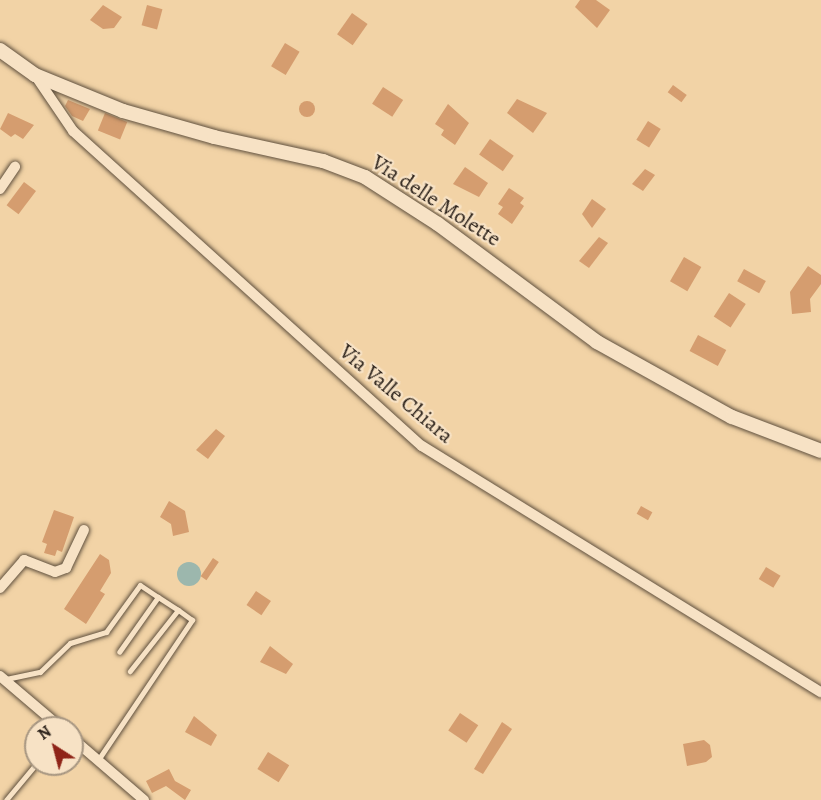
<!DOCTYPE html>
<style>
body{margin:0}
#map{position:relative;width:821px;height:800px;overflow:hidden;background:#f2d3a6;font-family:Alegreya,serif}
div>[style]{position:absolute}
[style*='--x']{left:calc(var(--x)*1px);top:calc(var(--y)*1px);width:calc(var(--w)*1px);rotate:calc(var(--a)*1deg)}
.water>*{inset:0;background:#9cb7ad}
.round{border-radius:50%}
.building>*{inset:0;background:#d59d6f;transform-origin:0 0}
.roads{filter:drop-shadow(0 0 2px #5f503e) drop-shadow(0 0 2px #5f503e)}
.service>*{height:5px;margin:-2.5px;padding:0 2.5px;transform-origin:2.5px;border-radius:2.5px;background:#f7e2c5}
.minor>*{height:10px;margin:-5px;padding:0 5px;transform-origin:5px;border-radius:5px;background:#f7e2c5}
.tertiary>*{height:14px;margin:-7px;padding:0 7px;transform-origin:7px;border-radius:7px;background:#f7e2c5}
span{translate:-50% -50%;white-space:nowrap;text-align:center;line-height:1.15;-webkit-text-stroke:4.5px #f7e2c5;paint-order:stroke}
.street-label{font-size:22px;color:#2e241c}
.north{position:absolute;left:24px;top:716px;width:60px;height:60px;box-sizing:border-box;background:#f7e2c5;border:2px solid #a79681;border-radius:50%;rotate:324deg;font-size:16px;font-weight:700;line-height:24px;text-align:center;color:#2e241c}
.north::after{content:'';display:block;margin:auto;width:21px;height:27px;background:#8f2418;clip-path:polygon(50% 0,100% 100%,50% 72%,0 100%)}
</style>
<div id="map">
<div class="water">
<div class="round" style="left:177px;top:562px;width:24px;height:24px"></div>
</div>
<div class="building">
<div style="clip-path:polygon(580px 0,596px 0,610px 10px,597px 28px,575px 7px)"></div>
<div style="clip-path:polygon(103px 5px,122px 17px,114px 28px,103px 29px,90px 20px)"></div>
<div style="left:147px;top:5px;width:16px;height:21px;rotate:15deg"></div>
<div style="left:352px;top:13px;width:19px;height:26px;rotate:35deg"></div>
<div style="left:285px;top:43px;width:17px;height:27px;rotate:31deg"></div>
<div style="left:673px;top:85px;width:17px;height:9px;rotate:36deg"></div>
<div style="left:383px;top:87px;width:24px;height:20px;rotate:33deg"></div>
<div style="clip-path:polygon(517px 99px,547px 113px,533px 133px,507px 113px)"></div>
<div style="clip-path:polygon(68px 100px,90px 109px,83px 121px,72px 116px,65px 106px)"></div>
<div class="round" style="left:299px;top:101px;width:16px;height:16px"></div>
<div style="clip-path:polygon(448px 104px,469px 123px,455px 145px,441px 135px,444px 130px,435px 124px)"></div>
<div style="clip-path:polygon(8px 113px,34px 125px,23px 139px,15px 134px,11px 137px,0 129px)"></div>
<div style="left:105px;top:113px;width:24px;height:19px;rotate:22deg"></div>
<div style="left:648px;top:121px;width:15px;height:22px;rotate:32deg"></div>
<div style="left:490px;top:139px;width:29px;height:19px;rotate:35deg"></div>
<div style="clip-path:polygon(465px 167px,488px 183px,479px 197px,453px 184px)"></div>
<div style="clip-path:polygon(645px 169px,655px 175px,643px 191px,632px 184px)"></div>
<div style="left:24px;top:182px;width:15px;height:29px;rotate:37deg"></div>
<div style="clip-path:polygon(509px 188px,524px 198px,520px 203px,524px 206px,512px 224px,498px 214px,503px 207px,498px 204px)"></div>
<div style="clip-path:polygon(592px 199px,606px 209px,592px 228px,582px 214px)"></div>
<div style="clip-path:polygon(599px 237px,608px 243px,589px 268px,579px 261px)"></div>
<div style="left:684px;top:257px;width:20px;height:28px;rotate:30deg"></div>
<div style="clip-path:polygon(808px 266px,821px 275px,821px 284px,810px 299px,811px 312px,792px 314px,790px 292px)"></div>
<div style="left:744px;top:269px;width:25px;height:14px;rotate:29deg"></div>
<div style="left:729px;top:293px;width:20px;height:28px;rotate:33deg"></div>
<div style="left:698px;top:335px;width:32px;height:18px;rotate:28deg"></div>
<div style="clip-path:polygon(216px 429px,225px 436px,208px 459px,196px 450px)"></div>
<div style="clip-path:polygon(169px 501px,185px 511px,189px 532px,173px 536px,171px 524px,160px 517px)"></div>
<div style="left:641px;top:506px;width:13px;height:9px;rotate:29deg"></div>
<div style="clip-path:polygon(54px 510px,74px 517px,62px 552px,57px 550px,55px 556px,44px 553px,47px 544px,42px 542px)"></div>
<div style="clip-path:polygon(100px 554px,109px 560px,111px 573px,100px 591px,105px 594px,86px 624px,64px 609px)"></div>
<div style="left:213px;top:558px;width:7px;height:22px;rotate:34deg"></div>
<div style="left:766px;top:567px;width:17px;height:14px;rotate:31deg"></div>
<div style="left:256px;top:591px;width:18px;height:17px;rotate:34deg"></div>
<div style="clip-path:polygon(270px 646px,293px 664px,286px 674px,260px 662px)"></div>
<div style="left:460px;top:713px;width:22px;height:21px;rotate:34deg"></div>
<div style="clip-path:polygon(194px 716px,217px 735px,211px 746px,185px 732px)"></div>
<div style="clip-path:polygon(502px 722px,512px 729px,483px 774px,474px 769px)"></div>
<div style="clip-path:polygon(704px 740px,710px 745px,712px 757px,706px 762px,687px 766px,683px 744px)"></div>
<div style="left:268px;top:752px;width:25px;height:20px;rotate:32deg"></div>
<div style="clip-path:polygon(169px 769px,175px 781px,191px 790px,185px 800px,166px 786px,152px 793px,146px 781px)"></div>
</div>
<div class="roads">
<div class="service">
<div style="--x:158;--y:597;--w:24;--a:33"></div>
<div style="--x:6;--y:679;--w:35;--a:-12"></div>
<div style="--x:40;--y:672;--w:42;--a:-44"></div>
<div style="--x:70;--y:643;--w:38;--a:-17"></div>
<div style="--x:106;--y:632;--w:58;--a:-54.1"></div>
<div style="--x:140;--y:585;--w:22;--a:34"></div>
<div style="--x:158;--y:597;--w:67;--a:125.3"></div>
<div style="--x:98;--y:760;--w:169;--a:-56.1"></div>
<div style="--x:192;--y:620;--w:17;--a:-144"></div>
<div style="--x:178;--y:610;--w:78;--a:128.2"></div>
<div style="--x:6;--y:800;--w:47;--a:-50.2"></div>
</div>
<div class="minor">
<div style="--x:35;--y:75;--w:68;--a:55.8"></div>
<div style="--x:73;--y:131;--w:470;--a:42.1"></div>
<div style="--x:422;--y:446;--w:469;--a:31.7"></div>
<div style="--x:0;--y:189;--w:27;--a:-56"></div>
<div style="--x:0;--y:588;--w:37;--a:-49"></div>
<div style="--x:24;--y:560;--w:33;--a:21"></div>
<div style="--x:55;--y:572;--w:12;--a:-20"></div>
<div style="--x:66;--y:568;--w:42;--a:-64.7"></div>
<div style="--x:0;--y:676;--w:80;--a:40.4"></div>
<div style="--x:72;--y:738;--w:95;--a:40.7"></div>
</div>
<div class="tertiary">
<div style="--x:0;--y:50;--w:43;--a:35.5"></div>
<div style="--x:35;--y:75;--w:95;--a:22.2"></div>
<div style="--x:123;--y:111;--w:95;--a:15.9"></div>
<div style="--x:214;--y:137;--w:112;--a:12.4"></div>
<div style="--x:323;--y:161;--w:45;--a:20.9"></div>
<div style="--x:365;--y:177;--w:87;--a:32.8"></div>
<div style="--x:438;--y:224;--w:198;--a:36.6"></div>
<div style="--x:597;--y:342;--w:154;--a:29.1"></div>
<div style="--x:732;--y:417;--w:95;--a:20.9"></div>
</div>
</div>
<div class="street-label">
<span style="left:436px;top:201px;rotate:33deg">Via delle Molette</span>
<span style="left:396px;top:394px;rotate:40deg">Via Valle Chiara</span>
</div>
<div class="north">N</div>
</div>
